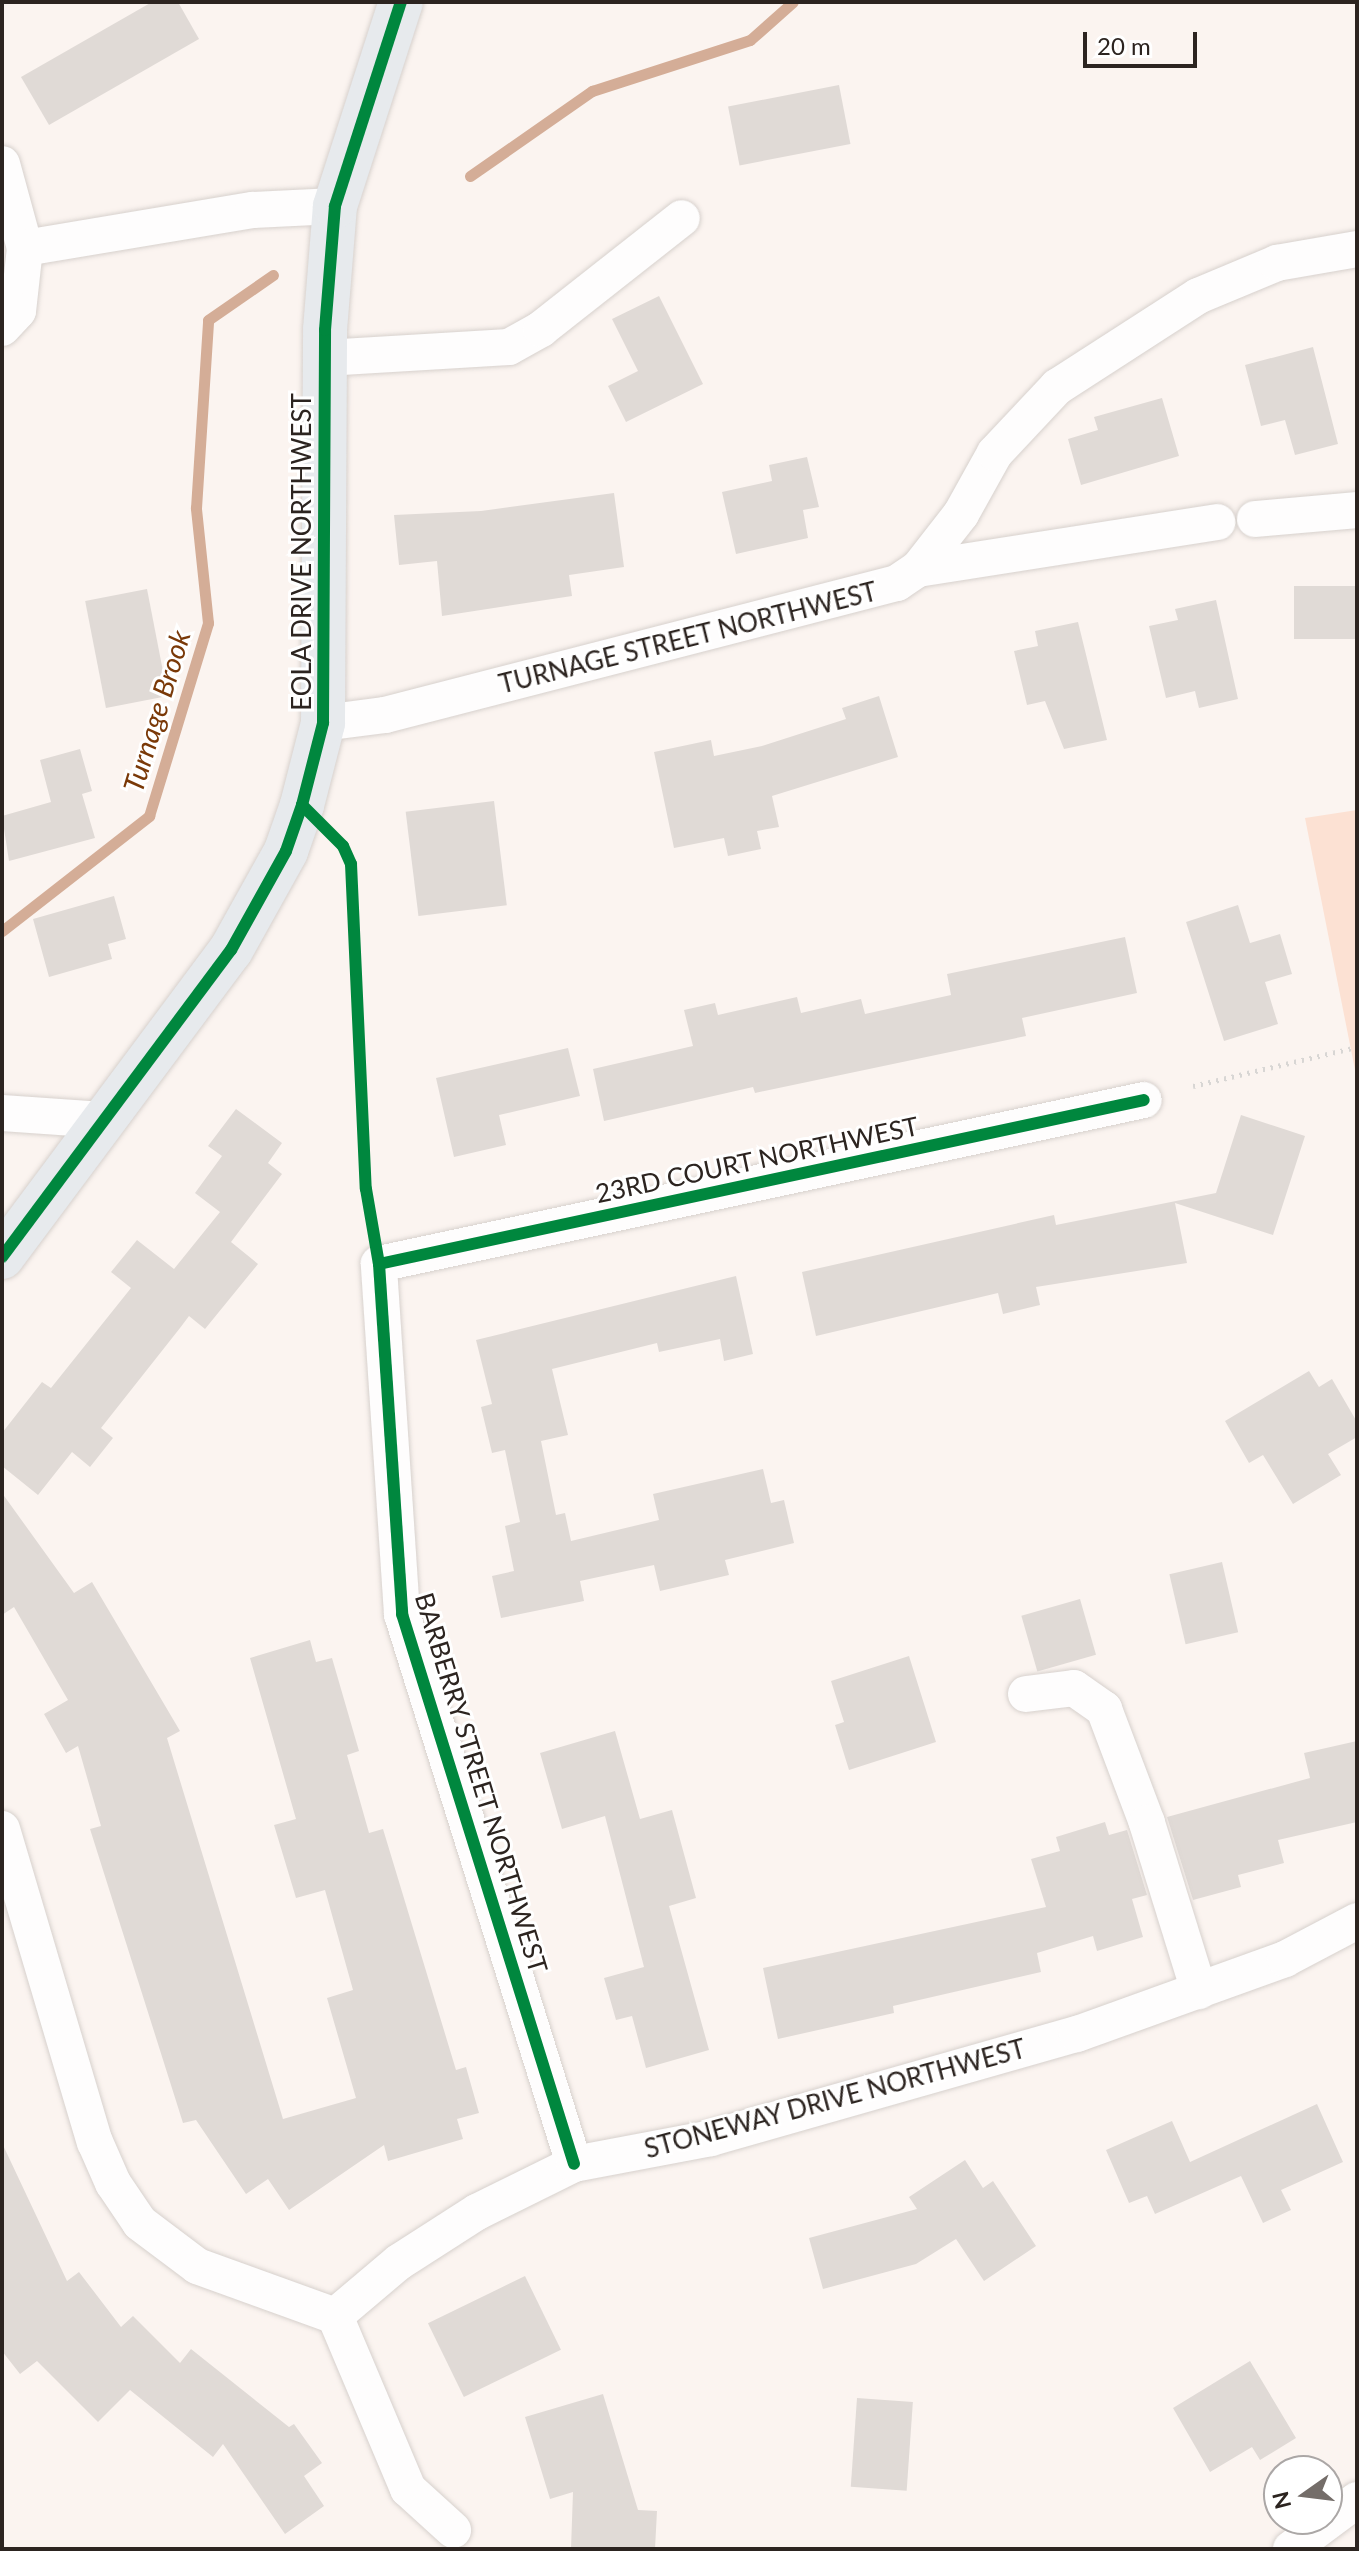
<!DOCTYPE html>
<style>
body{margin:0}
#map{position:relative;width:1359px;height:2551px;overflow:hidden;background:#fbf4f0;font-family:Lato,sans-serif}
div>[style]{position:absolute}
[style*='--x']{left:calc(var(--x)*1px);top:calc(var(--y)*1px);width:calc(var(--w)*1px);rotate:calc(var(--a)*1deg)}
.green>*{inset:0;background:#fce1d3}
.stream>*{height:11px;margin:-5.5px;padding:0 5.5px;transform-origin:5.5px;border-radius:5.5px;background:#d4ad97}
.building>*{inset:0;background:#e0dad6;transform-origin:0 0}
.path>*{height:5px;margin-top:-2.5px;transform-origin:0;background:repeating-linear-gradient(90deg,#d8d6d4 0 2px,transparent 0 8px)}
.roads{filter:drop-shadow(0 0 2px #d7d1cd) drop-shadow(0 0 2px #d7d1cd)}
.minor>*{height:36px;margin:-18px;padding:0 18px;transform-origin:18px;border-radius:18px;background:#fefdfd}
.major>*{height:44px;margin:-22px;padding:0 22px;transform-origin:22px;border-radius:22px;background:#e7eaed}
.cycleway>*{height:12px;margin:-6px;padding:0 6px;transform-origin:6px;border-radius:6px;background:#00873e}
span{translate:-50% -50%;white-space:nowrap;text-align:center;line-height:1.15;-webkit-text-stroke:6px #fff;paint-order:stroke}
.street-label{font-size:26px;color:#2c2420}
.water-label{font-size:28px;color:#7a3908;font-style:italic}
.frame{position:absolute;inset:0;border:4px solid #2c2420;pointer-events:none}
.north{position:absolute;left:1263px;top:2455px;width:80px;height:80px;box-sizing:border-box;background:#fff;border:2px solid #aba7a6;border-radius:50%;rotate:256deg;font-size:22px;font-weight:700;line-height:32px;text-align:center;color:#2c2420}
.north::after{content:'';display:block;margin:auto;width:28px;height:36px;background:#746d69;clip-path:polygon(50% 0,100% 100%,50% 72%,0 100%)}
.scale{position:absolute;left:1083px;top:32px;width:114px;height:36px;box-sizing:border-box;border:4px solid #2c2420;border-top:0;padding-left:10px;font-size:24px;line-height:28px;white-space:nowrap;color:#2c2420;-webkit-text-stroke:6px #fff;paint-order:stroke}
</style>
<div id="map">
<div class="green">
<div style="clip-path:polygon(1357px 810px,1357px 1080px,1305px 818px)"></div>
</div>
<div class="stream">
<div style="--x:470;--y:176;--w:149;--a:-34.9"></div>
<div style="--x:592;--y:91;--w:166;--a:-17.9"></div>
<div style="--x:750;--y:40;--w:57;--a:-41.5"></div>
<div style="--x:2;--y:931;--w:187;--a:-38"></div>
<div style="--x:149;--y:816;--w:202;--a:-73"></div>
<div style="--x:208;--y:623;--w:116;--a:-96"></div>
<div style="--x:196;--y:508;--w:188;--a:-86.3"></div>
<div style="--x:208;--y:320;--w:79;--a:-34.7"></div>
</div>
<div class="building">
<div style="clip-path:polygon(152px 2px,178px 2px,199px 39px,49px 125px,21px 77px)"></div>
<div style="left:839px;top:85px;width:60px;height:113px;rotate:79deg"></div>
<div style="clip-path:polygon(659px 296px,703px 384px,626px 422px,608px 386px,638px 371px,612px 319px)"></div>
<div style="clip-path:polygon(1313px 347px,1338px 444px,1295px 455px,1285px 420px,1261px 426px,1245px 365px)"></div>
<div style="clip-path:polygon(1162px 398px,1179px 456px,1081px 485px,1068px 439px,1098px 430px,1094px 417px)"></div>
<div style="clip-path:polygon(807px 457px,819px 507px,803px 510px,808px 538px,736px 554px,722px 492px,772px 481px,769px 465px)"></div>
<div style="clip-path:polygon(614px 493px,624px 567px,569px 575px,572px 596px,442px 616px,437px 561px,399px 565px,394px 515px,481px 511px)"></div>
<div style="left:1357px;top:586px;width:53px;height:63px;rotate:90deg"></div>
<div style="left:147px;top:589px;width:109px;height:63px;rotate:79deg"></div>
<div style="clip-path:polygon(1216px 600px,1238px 699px,1199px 708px,1195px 691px,1166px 698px,1149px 626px,1178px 620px,1175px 609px)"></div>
<div style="clip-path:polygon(1078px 622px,1107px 740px,1064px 749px,1045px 701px,1027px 705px,1014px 651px,1038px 646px,1035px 631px)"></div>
<div style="clip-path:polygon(879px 696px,898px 757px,772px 796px,779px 827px,757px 831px,761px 849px,728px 856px,724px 838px,674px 848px,654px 752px,711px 740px,714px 756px,762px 746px,846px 719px,842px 708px)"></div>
<div style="clip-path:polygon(80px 749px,92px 791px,82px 794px,95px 838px,9px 861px,2px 816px,51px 802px,40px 760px)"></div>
<div style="left:494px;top:801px;width:105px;height:89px;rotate:83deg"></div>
<div style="clip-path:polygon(114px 896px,126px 939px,108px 944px,112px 959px,49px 977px,33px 919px)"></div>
<div style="clip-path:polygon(1238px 905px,1250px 943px,1280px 934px,1292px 974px,1265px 982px,1278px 1024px,1224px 1041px,1186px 922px)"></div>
<div style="clip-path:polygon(1125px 937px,1137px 993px,1022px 1018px,1026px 1036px,755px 1093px,753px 1087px,604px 1121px,593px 1069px,693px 1046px,684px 1010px,715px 1003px,718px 1015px,797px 997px,801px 1013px,861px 999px,865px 1014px,951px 995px,947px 974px)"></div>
<div style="clip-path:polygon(568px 1048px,580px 1096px,499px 1115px,506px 1145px,454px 1157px,436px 1078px)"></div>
<div style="clip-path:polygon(236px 1109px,282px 1143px,268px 1163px,282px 1174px,231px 1242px,258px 1264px,205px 1329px,189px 1316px,180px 1328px,101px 1428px,113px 1438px,90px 1467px,72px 1452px,38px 1495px,2px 1466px,2px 1433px,42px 1382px,51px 1388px,131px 1288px,111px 1272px,137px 1240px,174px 1269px,220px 1212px,195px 1193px,222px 1156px,208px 1146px)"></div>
<div style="clip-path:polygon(1241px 1115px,1305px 1136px,1273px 1235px,1175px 1203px,1187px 1263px,1036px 1287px,1040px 1305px,1003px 1314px,998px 1293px,816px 1336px,802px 1272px,1054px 1215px,1056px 1225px,1216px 1193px)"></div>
<div style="clip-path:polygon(736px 1276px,753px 1354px,724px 1361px,720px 1339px,659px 1352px,657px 1343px,552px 1369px,568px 1435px,541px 1441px,556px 1515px,565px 1513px,571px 1541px,659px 1520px,653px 1494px,763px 1469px,771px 1503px,784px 1500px,794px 1543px,725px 1560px,729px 1575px,660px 1591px,654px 1565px,580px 1581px,584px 1601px,501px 1618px,492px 1576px,514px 1571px,505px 1526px,520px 1522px,505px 1450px,492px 1453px,481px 1407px,492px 1404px,476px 1340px)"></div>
<div style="clip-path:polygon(1309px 1371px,1319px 1387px,1332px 1379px,1357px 1422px,1357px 1437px,1328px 1454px,1341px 1475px,1293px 1504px,1263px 1455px,1249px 1463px,1225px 1421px)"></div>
<div style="clip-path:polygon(2px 1493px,74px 1593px,92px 1582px,180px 1731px,167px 1738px,283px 2119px,356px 2098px,327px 1998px,353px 1990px,325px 1890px,296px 1898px,274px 1825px,296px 1819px,250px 1658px,310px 1640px,316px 1662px,332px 1658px,359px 1751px,347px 1755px,369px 1833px,383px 1829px,456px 2070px,466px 2067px,479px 2113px,457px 2119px,463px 2139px,388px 2161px,384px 2145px,289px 2210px,268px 2179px,246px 2194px,196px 2120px,183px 2123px,90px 1829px,101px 1826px,78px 1746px,66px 1753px,44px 1714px,68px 1700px,14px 1607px,2px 1615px)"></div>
<div style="left:1222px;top:1562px;width:72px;height:54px;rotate:77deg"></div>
<div style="left:1080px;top:1599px;width:58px;height:61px;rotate:74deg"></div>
<div style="clip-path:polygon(909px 1656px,936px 1742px,849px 1770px,835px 1725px,844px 1722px,831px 1681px)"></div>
<div style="clip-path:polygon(615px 1731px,640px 1819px,672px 1810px,696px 1898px,669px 1906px,709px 2050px,646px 2068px,632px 2016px,616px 2020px,604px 1978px,644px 1967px,605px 1816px,562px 1829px,540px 1753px)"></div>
<div style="clip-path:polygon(1357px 1741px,1357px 1822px,1278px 1840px,1284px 1863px,1238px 1875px,1241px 1887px,1193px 1900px,1167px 1817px,1310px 1778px,1304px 1753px)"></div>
<div style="clip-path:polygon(1105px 1822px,1109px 1835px,1127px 1830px,1147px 1895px,1132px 1899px,1143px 1937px,1097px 1951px,1093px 1936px,1037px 1953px,1041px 1972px,893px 2006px,894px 2013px,778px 2039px,763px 1968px,1046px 1907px,1031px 1859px,1060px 1851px,1056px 1837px)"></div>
<div style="clip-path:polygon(1317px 2104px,1343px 2162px,1281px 2190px,1291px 2210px,1263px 2223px,1241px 2176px,1155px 2214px,1147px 2196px,1129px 2203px,1106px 2150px,1172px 2121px,1190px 2162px)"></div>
<div style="clip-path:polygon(2px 2143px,67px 2281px,79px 2272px,121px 2327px,133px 2316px,180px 2363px,191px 2349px,289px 2427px,294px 2424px,322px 2463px,304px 2476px,324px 2506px,285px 2534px,223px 2444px,213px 2457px,130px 2390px,98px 2422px,37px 2361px,20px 2374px,2px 2351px)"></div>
<div style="clip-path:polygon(965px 2160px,983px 2188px,993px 2181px,1036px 2246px,984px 2281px,956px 2239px,916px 2264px,823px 2289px,809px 2238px,917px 2209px,909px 2197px)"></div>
<div style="left:525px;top:2276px;width:82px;height:108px;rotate:64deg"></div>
<div style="clip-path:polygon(1250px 2361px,1296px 2438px,1260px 2460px,1252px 2447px,1210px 2472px,1173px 2408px)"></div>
<div style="clip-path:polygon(603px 2394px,638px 2510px,657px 2511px,655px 2549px,571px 2549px,573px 2492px,550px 2499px,525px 2417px)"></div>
<div style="left:857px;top:2398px;width:56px;height:89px;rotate:4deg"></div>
</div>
<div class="path">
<div style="--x:1193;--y:1086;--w:169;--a:-13.4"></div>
</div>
<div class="roads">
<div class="minor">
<div style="--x:2;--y:164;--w:87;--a:74.7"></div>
<div style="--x:25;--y:248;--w:63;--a:96.3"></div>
<div style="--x:18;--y:311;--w:23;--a:133"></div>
<div style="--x:25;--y:248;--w:231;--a:-9.5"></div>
<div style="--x:253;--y:210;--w:82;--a:-2.8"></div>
<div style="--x:325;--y:358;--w:184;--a:-3.4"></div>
<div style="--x:509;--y:347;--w:37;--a:-29"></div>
<div style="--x:541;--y:329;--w:179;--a:-38.2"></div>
<div style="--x:1255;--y:519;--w:102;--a:-5"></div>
<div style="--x:918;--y:569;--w:303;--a:-8.9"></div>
<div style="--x:323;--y:723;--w:63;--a:-7.4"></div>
<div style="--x:385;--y:715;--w:529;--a:-14.46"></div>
<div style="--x:897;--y:583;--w:25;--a:-34"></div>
<div style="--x:918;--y:569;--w:70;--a:-52"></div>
<div style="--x:961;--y:514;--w:70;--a:-60.9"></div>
<div style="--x:995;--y:453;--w:91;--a:-46.8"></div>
<div style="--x:1057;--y:387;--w:168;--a:-32.8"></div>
<div style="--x:1198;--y:296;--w:86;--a:-22.7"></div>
<div style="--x:1277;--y:263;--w:81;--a:-9.9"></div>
<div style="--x:2;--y:1113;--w:101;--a:4"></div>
<div style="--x:1026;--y:1694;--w:48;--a:-7.1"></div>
<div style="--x:1074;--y:1688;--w:37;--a:35"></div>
<div style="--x:1104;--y:1709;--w:122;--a:69.3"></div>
<div style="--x:1147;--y:1823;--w:176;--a:72.8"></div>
<div style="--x:2;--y:1829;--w:327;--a:73.5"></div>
<div style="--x:95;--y:2142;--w:45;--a:66.3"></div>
<div style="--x:113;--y:2183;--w:48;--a:56"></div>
<div style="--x:140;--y:2223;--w:71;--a:37"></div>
<div style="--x:197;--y:2266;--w:147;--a:19.9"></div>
<div style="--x:574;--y:2164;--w:576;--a:-107.37"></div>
<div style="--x:402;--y:1614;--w:351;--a:-93.8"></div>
<div style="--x:379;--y:1264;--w:782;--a:-12.1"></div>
<div style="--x:335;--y:2316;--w:84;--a:-40.2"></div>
<div style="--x:399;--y:2262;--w:93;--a:-32.7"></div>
<div style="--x:477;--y:2212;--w:108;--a:-26.3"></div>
<div style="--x:574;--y:2164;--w:139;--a:-10.7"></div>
<div style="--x:711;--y:2138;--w:380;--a:-15.9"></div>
<div style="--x:1077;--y:2034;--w:221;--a:-19.8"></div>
<div style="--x:1285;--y:1959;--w:81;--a:-27.8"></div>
<div style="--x:335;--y:2316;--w:188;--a:67.1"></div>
<div style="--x:408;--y:2489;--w:61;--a:42.3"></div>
<div style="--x:1291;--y:2549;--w:82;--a:-36.6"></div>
</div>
<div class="major">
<div style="--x:2;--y:1257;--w:383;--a:-53.3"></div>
<div style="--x:231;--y:950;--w:113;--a:-60.9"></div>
<div style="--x:286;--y:851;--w:49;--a:-70.8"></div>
<div style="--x:302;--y:805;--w:85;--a:-75.6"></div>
<div style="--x:323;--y:723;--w:393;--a:-89.7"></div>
<div style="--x:325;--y:330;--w:124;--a:-85.4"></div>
<div style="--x:335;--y:206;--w:214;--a:-72.1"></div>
</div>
</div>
<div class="cycleway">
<div style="--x:302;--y:805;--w:58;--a:45"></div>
<div style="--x:343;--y:846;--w:20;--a:66"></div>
<div style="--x:351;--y:864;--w:325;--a:87.4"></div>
<div style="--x:366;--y:1189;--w:76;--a:80.2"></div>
<div style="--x:379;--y:1264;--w:351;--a:86.2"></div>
<div style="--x:402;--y:1614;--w:576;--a:72.63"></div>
<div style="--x:2;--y:1257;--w:383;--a:-53.3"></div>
<div style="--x:231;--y:950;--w:113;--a:-60.9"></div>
<div style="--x:286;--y:851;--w:49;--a:-70.8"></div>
<div style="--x:302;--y:805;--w:85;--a:-75.6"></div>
<div style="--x:323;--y:723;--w:393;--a:-89.7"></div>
<div style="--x:325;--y:330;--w:124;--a:-85.4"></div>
<div style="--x:335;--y:206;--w:214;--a:-72.1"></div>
<div style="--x:379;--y:1264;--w:782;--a:-12.1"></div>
</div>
<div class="street-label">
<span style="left:302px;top:552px;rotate:-90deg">EOLA DRIVE NORTHWEST</span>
<span style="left:688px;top:638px;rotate:-14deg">TURNAGE STREET NORTHWEST</span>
<span style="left:757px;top:1160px;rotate:-12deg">23RD COURT NORTHWEST</span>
<span style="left:481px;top:1783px;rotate:73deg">BARBERRY STREET NORTHWEST</span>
<span style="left:835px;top:2099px;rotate:-15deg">STONEWAY DRIVE NORTHWEST</span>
</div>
<div class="water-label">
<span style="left:156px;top:711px;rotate:-73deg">Turnage Brook</span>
</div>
<div class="frame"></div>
<div class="north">N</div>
<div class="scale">20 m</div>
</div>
